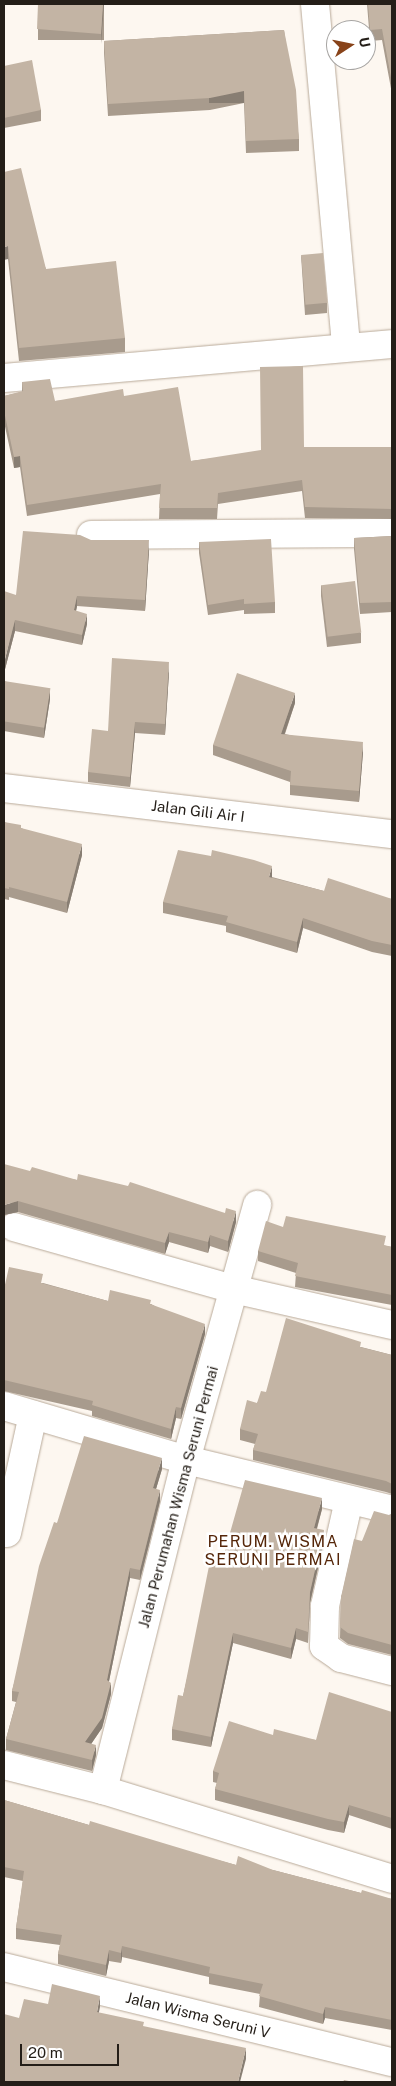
<!DOCTYPE html>
<style>
body{margin:0}
#map{position:relative;width:396px;height:2086px;overflow:hidden;background:#fdf7f0;font-family:"Public Sans",sans-serif}
div>[style]{position:absolute}
[style*='--x']{left:calc(var(--x)*1px);top:calc(var(--y)*1px);width:calc(var(--w)*1px);rotate:calc(var(--a)*1deg)}
.roads{filter:drop-shadow(0 0 1px #b9aa99) drop-shadow(0 0 1px #b9aa99)}
.minor>*{height:28px;margin:-14px;padding:0 14px;transform-origin:14px;border-radius:14px;background:#fff}
.wall>*{inset:0;background:#a89b8d;transform-origin:0 0}
.shaded-wall>*{inset:0;background:#887e73;transform-origin:0 0}
.building>*{inset:0;background:#c3b4a4;transform-origin:0 0}
span{translate:-50% -50%;white-space:nowrap;text-align:center;line-height:1.15;-webkit-text-stroke:5px #fff;paint-order:stroke}
.street-label{font-size:15px;color:#241e18}
.neighbourhood-label{font-size:16px;color:#552609;letter-spacing:1px}
.frame{position:absolute;inset:0;border:5px solid #241e18;pointer-events:none}
.north{position:absolute;left:326px;top:20px;width:50px;height:50px;box-sizing:border-box;background:#fff;border:1px solid #a7a5a3;border-radius:50%;rotate:79deg;font-size:14px;font-weight:700;line-height:20px;text-align:center;color:#241e18}
.north::after{content:'';display:block;margin:auto;width:18px;height:22px;background:#884319;clip-path:polygon(50% 0,100% 100%,50% 72%,0 100%)}
.scale{position:absolute;left:20px;top:2044px;width:99px;height:22px;box-sizing:border-box;border:2px solid #241e18;border-top:0;padding-left:6px;font-size:15px;line-height:18px;white-space:nowrap;color:#241e18;-webkit-text-stroke:4px #fff;paint-order:stroke}
</style>
<div id="map">
<div class="roads">
<div class="minor">
<div style="--x:315;--y:4;--w:343;--a:84.8"></div>
<div style="--x:4;--y:378;--w:389;--a:-5"></div>
<div style="--x:91;--y:535;--w:301;--a:-0.4"></div>
<div style="--x:4;--y:788;--w:391;--a:6.8"></div>
<div style="--x:14;--y:1227;--w:228;--a:15.8"></div>
<div style="--x:233;--y:1289;--w:163;--a:12.8"></div>
<div style="--x:4;--y:1406;--w:190;--a:16.5"></div>
<div style="--x:186;--y:1460;--w:212;--a:13.6"></div>
<div style="--x:349;--y:1500;--w:109;--a:102.8"></div>
<div style="--x:325;--y:1606;--w:40;--a:91.4"></div>
<div style="--x:324;--y:1646;--w:21;--a:35"></div>
<div style="--x:341;--y:1658;--w:53;--a:14.3"></div>
<div style="--x:7;--y:1533;--w:121;--a:-77.6"></div>
<div style="--x:4;--y:1765;--w:102;--a:14.2"></div>
<div style="--x:103;--y:1790;--w:302;--a:17.1"></div>
<div style="--x:103;--y:1790;--w:340;--a:-75.9"></div>
<div style="--x:186;--y:1460;--w:265;--a:-74.4"></div>
<div style="--x:4;--y:1967;--w:399;--a:13.8"></div>
</div>
</div>
<div class="wall">
<div style="left:38px;top:4px;width:66px;height:36px"></div>
<div style="clip-path:polygon(367px 4px,392px 4px,392px 94px,382px 40px,370px 41px)"></div>
<div style="clip-path:polygon(284px 30px,299px 139px,299px 151px,246px 153px,244px 103px,210px 110px,108px 116px,104px 53px,104px 41px)"></div>
<div style="clip-path:polygon(4px 66px,41px 110px,41px 121px,4px 128px)"></div>
<div style="clip-path:polygon(4px 172px,46px 269px,125px 338px,125px 352px,19px 361px,8px 259px)"></div>
<div style="clip-path:polygon(301px 255px,327px 303px,327px 313px,305px 315px)"></div>
<div style="clip-path:polygon(22px 382px,55px 401px,124px 396px,191px 461px,304px 447px,392px 447px,392px 519px,305px 518px,302px 491px,218px 504px,217px 519px,159px 519px,160px 494px,27px 516px,20px 467px,14px 468px,4px 422px,4px 396px,22px 392px)"></div>
<div style="clip-path:polygon(392px 536px,392px 612px,360px 614px,354px 549px,354px 538px)"></div>
<div style="clip-path:polygon(91px 540px,149px 550px,145px 611px,77px 606px,76px 611px,87px 624px,82px 645px,15px 631px,4px 673px,16px 595px)"></div>
<div style="clip-path:polygon(199px 542px,275px 602px,275px 613px,244px 614px,244px 610px,208px 615px,199px 553px)"></div>
<div style="clip-path:polygon(321px 585px,361px 633px,361px 643px,327px 647px,321px 596px)"></div>
<div style="clip-path:polygon(169px 672px,165px 735px,135px 733px,130px 787px,88px 782px,88px 772px,108px 731px)"></div>
<div style="clip-path:polygon(4px 681px,50px 699px,44px 738px,4px 731px)"></div>
<div style="clip-path:polygon(295px 703px,285px 734px,363px 752px,359px 802px,290px 795px,290px 782px,213px 755px,213px 745px)"></div>
<div style="clip-path:polygon(4px 822px,21px 828px,82px 855px,67px 913px,9px 897px,9px 900px,4px 899px)"></div>
<div style="clip-path:polygon(272px 877px,324px 891px,392px 899px,392px 956px,372px 952px,303px 928px,297px 953px,226px 932px,226px 926px,163px 913px,163px 902px)"></div>
<div style="clip-path:polygon(30px 1171px,77px 1180px,236px 1222px,228px 1252px,210px 1246px,208px 1253px,169px 1242px,165px 1254px,18px 1212px,4px 1215px)"></div>
<div style="clip-path:polygon(283px 1227px,392px 1247px,392px 1305px,295px 1287px,296px 1273px,258px 1261px,258px 1251px)"></div>
<div style="clip-path:polygon(43px 1283px,108px 1301px,151px 1304px,205px 1334px,181px 1419px,176px 1418px,171px 1439px,92px 1416px,92px 1411px,4px 1391px,4px 1289px)"></div>
<div style="clip-path:polygon(361px 1347px,392px 1355px,392px 1494px,386px 1492px,253px 1460px,253px 1450px,255px 1444px,240px 1440px,240px 1429px,257px 1403px,266px 1392px)"></div>
<div style="clip-path:polygon(162px 1469px,156px 1489px,160px 1501px,140px 1580px,130px 1578px,109px 1681px,111px 1694px,102px 1728px,91px 1744px,96px 1755px,92px 1771px,6px 1750px,6px 1739px,16px 1702px,12px 1701px,12px 1691px,57px 1523px)"></div>
<div style="clip-path:polygon(322px 1509px,317px 1529px,324px 1541px,310px 1603px,308px 1643px,296px 1639px,291px 1659px,233px 1643px,211px 1747px,172px 1740px,172px 1729px,183px 1696px,213px 1567px,224px 1554px)"></div>
<div style="clip-path:polygon(392px 1514px,392px 1655px,348px 1644px,340px 1638px,341px 1597px,362px 1541px,389px 1515px)"></div>
<div style="clip-path:polygon(392px 1712px,392px 1829px,349px 1815px,344px 1833px,328px 1830px,215px 1800px,215px 1789px,217px 1783px,213px 1782px,213px 1771px,273px 1735px,316px 1740px)"></div>
<div style="clip-path:polygon(4px 1800px,89px 1825px,236px 1865px,273px 1870px,361px 1893px,392px 1899px,392px 2030px,325px 2018px,323px 2024px,259px 2007px,260px 1994px,209px 1984px,209px 1977px,122px 1957px,121px 1963px,109px 1961px,106px 1976px,58px 1964px,58px 1954px,60px 1945px,16px 1939px,16px 1928px,23px 1881px,4px 1877px)"></div>
</div>
<div class="shaded-wall">
<div style="clip-path:polygon(103px 4px,104px 4px,101px 44px,101px 34px)"></div>
<div style="left:244px;top:91px;width:12px;height:35px;rotate:90deg"></div>
<div style="clip-path:polygon(8px 246px,8px 259px,4px 260px,4px 247px)"></div>
<div style="clip-path:polygon(20px 456px,20px 467px,14px 468px,14px 457px)"></div>
<div style="clip-path:polygon(149px 540px,149px 550px,145px 611px,145px 600px)"></div>
<div style="clip-path:polygon(77px 596px,77px 606px,74px 621px,74px 610px)"></div>
<div style="clip-path:polygon(87px 614px,87px 624px,82px 645px,82px 635px)"></div>
<div style="clip-path:polygon(15px 620px,15px 631px,4px 673px,4px 663px)"></div>
<div style="clip-path:polygon(169px 662px,169px 672px,165px 735px,165px 724px)"></div>
<div style="clip-path:polygon(50px 688px,50px 699px,44px 738px,44px 727px)"></div>
<div style="clip-path:polygon(295px 693px,295px 703px,281px 744px,281px 734px)"></div>
<div style="clip-path:polygon(135px 722px,135px 733px,130px 787px,130px 777px)"></div>
<div style="clip-path:polygon(363px 742px,363px 752px,359px 802px,359px 791px)"></div>
<div style="clip-path:polygon(82px 844px,82px 855px,67px 913px,67px 902px)"></div>
<div style="clip-path:polygon(272px 866px,272px 877px,269px 887px,269px 877px)"></div>
<div style="clip-path:polygon(303px 918px,303px 928px,297px 953px,297px 942px)"></div>
<div style="clip-path:polygon(18px 1201px,18px 1212px,4px 1215px,4px 1205px)"></div>
<div style="clip-path:polygon(236px 1211px,236px 1222px,228px 1252px,228px 1241px)"></div>
<div style="clip-path:polygon(169px 1232px,169px 1242px,165px 1254px,165px 1243px)"></div>
<div style="clip-path:polygon(210px 1235px,210px 1246px,208px 1253px,208px 1242px)"></div>
<div style="clip-path:polygon(205px 1324px,205px 1334px,181px 1419px,181px 1408px)"></div>
<div style="clip-path:polygon(176px 1407px,176px 1418px,171px 1439px,171px 1429px)"></div>
<div style="clip-path:polygon(162px 1458px,162px 1469px,153px 1499px,153px 1488px)"></div>
<div style="clip-path:polygon(160px 1490px,160px 1501px,140px 1580px,140px 1570px)"></div>
<div style="clip-path:polygon(322px 1498px,322px 1509px,314px 1538px,314px 1528px)"></div>
<div style="clip-path:polygon(324px 1530px,324px 1541px,310px 1603px,308px 1643px,310px 1592px)"></div>
<div style="clip-path:polygon(130px 1568px,130px 1578px,107px 1691px,107px 1680px)"></div>
<div style="clip-path:polygon(296px 1628px,296px 1639px,291px 1659px,291px 1648px)"></div>
<div style="clip-path:polygon(233px 1633px,233px 1643px,211px 1747px,211px 1737px)"></div>
<div style="clip-path:polygon(111px 1683px,111px 1694px,102px 1728px,85px 1753px,85px 1742px)"></div>
<div style="clip-path:polygon(96px 1745px,96px 1755px,92px 1771px,92px 1760px)"></div>
<div style="clip-path:polygon(349px 1805px,349px 1815px,344px 1833px,344px 1822px)"></div>
<div style="clip-path:polygon(122px 1946px,122px 1957px,121px 1963px,121px 1953px)"></div>
<div style="clip-path:polygon(109px 1950px,109px 1961px,106px 1976px,106px 1965px)"></div>
<div style="clip-path:polygon(100px 1996px,100px 2007px,97px 2022px,97px 2012px)"></div>
<div style="clip-path:polygon(325px 2007px,325px 2018px,323px 2024px,323px 2014px)"></div>
<div style="clip-path:polygon(246px 2048px,246px 2059px,240px 2082px,238px 2082px)"></div>
</div>
<div class="building">
<div style="clip-path:polygon(38px 4px,103px 4px,101px 34px,37px 29px)"></div>
<div style="clip-path:polygon(368px 4px,392px 4px,392px 83px,382px 29px,370px 30px)"></div>
<div style="clip-path:polygon(284px 30px,296px 90px,299px 139px,246px 141px,244px 91px,210px 98px,108px 104px,104px 41px)"></div>
<div style="clip-path:polygon(32px 60px,41px 110px,4px 118px,4px 66px)"></div>
<div style="clip-path:polygon(21px 168px,46px 269px,116px 261px,125px 338px,19px 348px,8px 246px,4px 247px,4px 172px)"></div>
<div style="left:323px;top:253px;width:50px;height:22px;rotate:85deg"></div>
<div style="clip-path:polygon(303px 366px,304px 447px,392px 447px,392px 509px,305px 507px,302px 480px,218px 493px,217px 508px,159px 508px,161px 484px,27px 505px,20px 456px,14px 457px,4px 411px,4px 396px,23px 391px,22px 382px,50px 379px,55px 401px,123px 389px,124px 396px,178px 387px,191px 461px,261px 450px,260px 367px)"></div>
<div style="clip-path:polygon(23px 531px,80px 535px,91px 540px,149px 540px,145px 600px,77px 596px,74px 610px,87px 614px,82px 635px,15px 620px,4px 663px,4px 591px,16px 595px)"></div>
<div style="clip-path:polygon(392px 536px,392px 602px,360px 603px,354px 538px)"></div>
<div style="clip-path:polygon(271px 539px,275px 602px,244px 604px,244px 599px,208px 605px,199px 542px)"></div>
<div style="left:355px;top:581px;width:52px;height:34px;rotate:83deg"></div>
<div style="clip-path:polygon(112px 658px,169px 662px,165px 724px,135px 722px,130px 777px,88px 772px,92px 729px,108px 731px)"></div>
<div style="clip-path:polygon(237px 673px,295px 693px,281px 734px,363px 742px,359px 791px,290px 785px,291px 771px,213px 745px)"></div>
<div style="left:4px;top:681px;width:47px;height:40px;rotate:9deg"></div>
<div style="clip-path:polygon(4px 822px,21px 825px,21px 828px,82px 844px,67px 902px,9px 887px,9px 889px,4px 888px)"></div>
<div style="clip-path:polygon(178px 850px,211px 856px,212px 850px,254px 860px,272px 866px,269px 877px,324px 891px,328px 878px,392px 899px,392px 945px,372px 941px,303px 918px,297px 942px,226px 922px,228px 916px,163px 902px)"></div>
<div style="clip-path:polygon(4px 1164px,30px 1171px,32px 1167px,77px 1180px,78px 1174px,128px 1186px,130px 1182px,225px 1213px,226px 1208px,236px 1211px,228px 1241px,210px 1235px,208px 1242px,169px 1232px,165px 1243px,18px 1201px,4px 1205px)"></div>
<div style="clip-path:polygon(286px 1216px,386px 1236px,384px 1245px,392px 1247px,392px 1295px,295px 1276px,298px 1263px,258px 1251px,266px 1221px,283px 1227px)"></div>
<div style="clip-path:polygon(9px 1267px,43px 1274px,41px 1283px,108px 1301px,110px 1290px,151px 1300px,150px 1304px,205px 1324px,181px 1408px,176px 1407px,171px 1429px,92px 1405px,93px 1401px,4px 1380px,4px 1289px)"></div>
<div style="clip-path:polygon(286px 1318px,361px 1342px,360px 1347px,392px 1355px,392px 1484px,386px 1481px,253px 1450px,258px 1434px,240px 1429px,247px 1400px,257px 1403px,261px 1391px,266px 1392px)"></div>
<div style="clip-path:polygon(84px 1436px,162px 1458px,153px 1488px,160px 1490px,140px 1570px,130px 1568px,107px 1680px,111px 1683px,102px 1718px,85px 1742px,96px 1745px,92px 1760px,6px 1739px,19px 1692px,12px 1691px,39px 1566px,54px 1522px,57px 1523px)"></div>
<div style="clip-path:polygon(245px 1480px,322px 1498px,314px 1528px,324px 1530px,310px 1592px,308px 1632px,296px 1628px,291px 1648px,233px 1633px,211px 1737px,172px 1729px,178px 1695px,183px 1696px,209px 1566px,213px 1567px,216px 1553px,224px 1554px)"></div>
<div style="clip-path:polygon(374px 1511px,389px 1515px,392px 1514px,392px 1645px,348px 1633px,340px 1627px,341px 1597px,354px 1539px,362px 1541px)"></div>
<div style="clip-path:polygon(329px 1692px,392px 1712px,392px 1818px,349px 1805px,344px 1822px,328px 1819px,215px 1789px,219px 1773px,213px 1771px,229px 1721px,273px 1735px,274px 1729px,316px 1740px)"></div>
<div style="clip-path:polygon(4px 1800px,89px 1825px,90px 1821px,236px 1865px,238px 1856px,273px 1870px,361px 1893px,362px 1890px,392px 1899px,392px 2020px,325px 2007px,323px 2014px,259px 1996px,263px 1984px,209px 1973px,210px 1967px,122px 1946px,121px 1953px,109px 1950px,106px 1965px,58px 1954px,62px 1935px,16px 1928px,24px 1871px,4px 1867px)"></div>
<div style="clip-path:polygon(52px 1984px,100px 1996px,97px 2012px,144px 2022px,143px 2026px,246px 2048px,238px 2082px,4px 2082px,4px 2014px,19px 2018px,24px 1999px,48px 2004px)"></div>
<div style="clip-path:polygon(344px 2080px,354px 2082px,343px 2082px)"></div>
</div>
<div class="street-label">
<span style="left:198px;top:811px;rotate:7deg">Jalan Gili Air I</span>
<span style="left:178px;top:1497px;rotate:-75deg">Jalan Perumahan Wisma Seruni Permai</span>
<span style="left:198px;top:2015px;rotate:14deg">Jalan Wisma Seruni V</span>
</div>
<div class="neighbourhood-label">
<span style="left:273px;top:1551px">PERUM. WISMA<br>SERUNI PERMAI</span>
</div>
<div class="frame"></div>
<div class="north">U</div>
<div class="scale">20 m</div>
</div>
